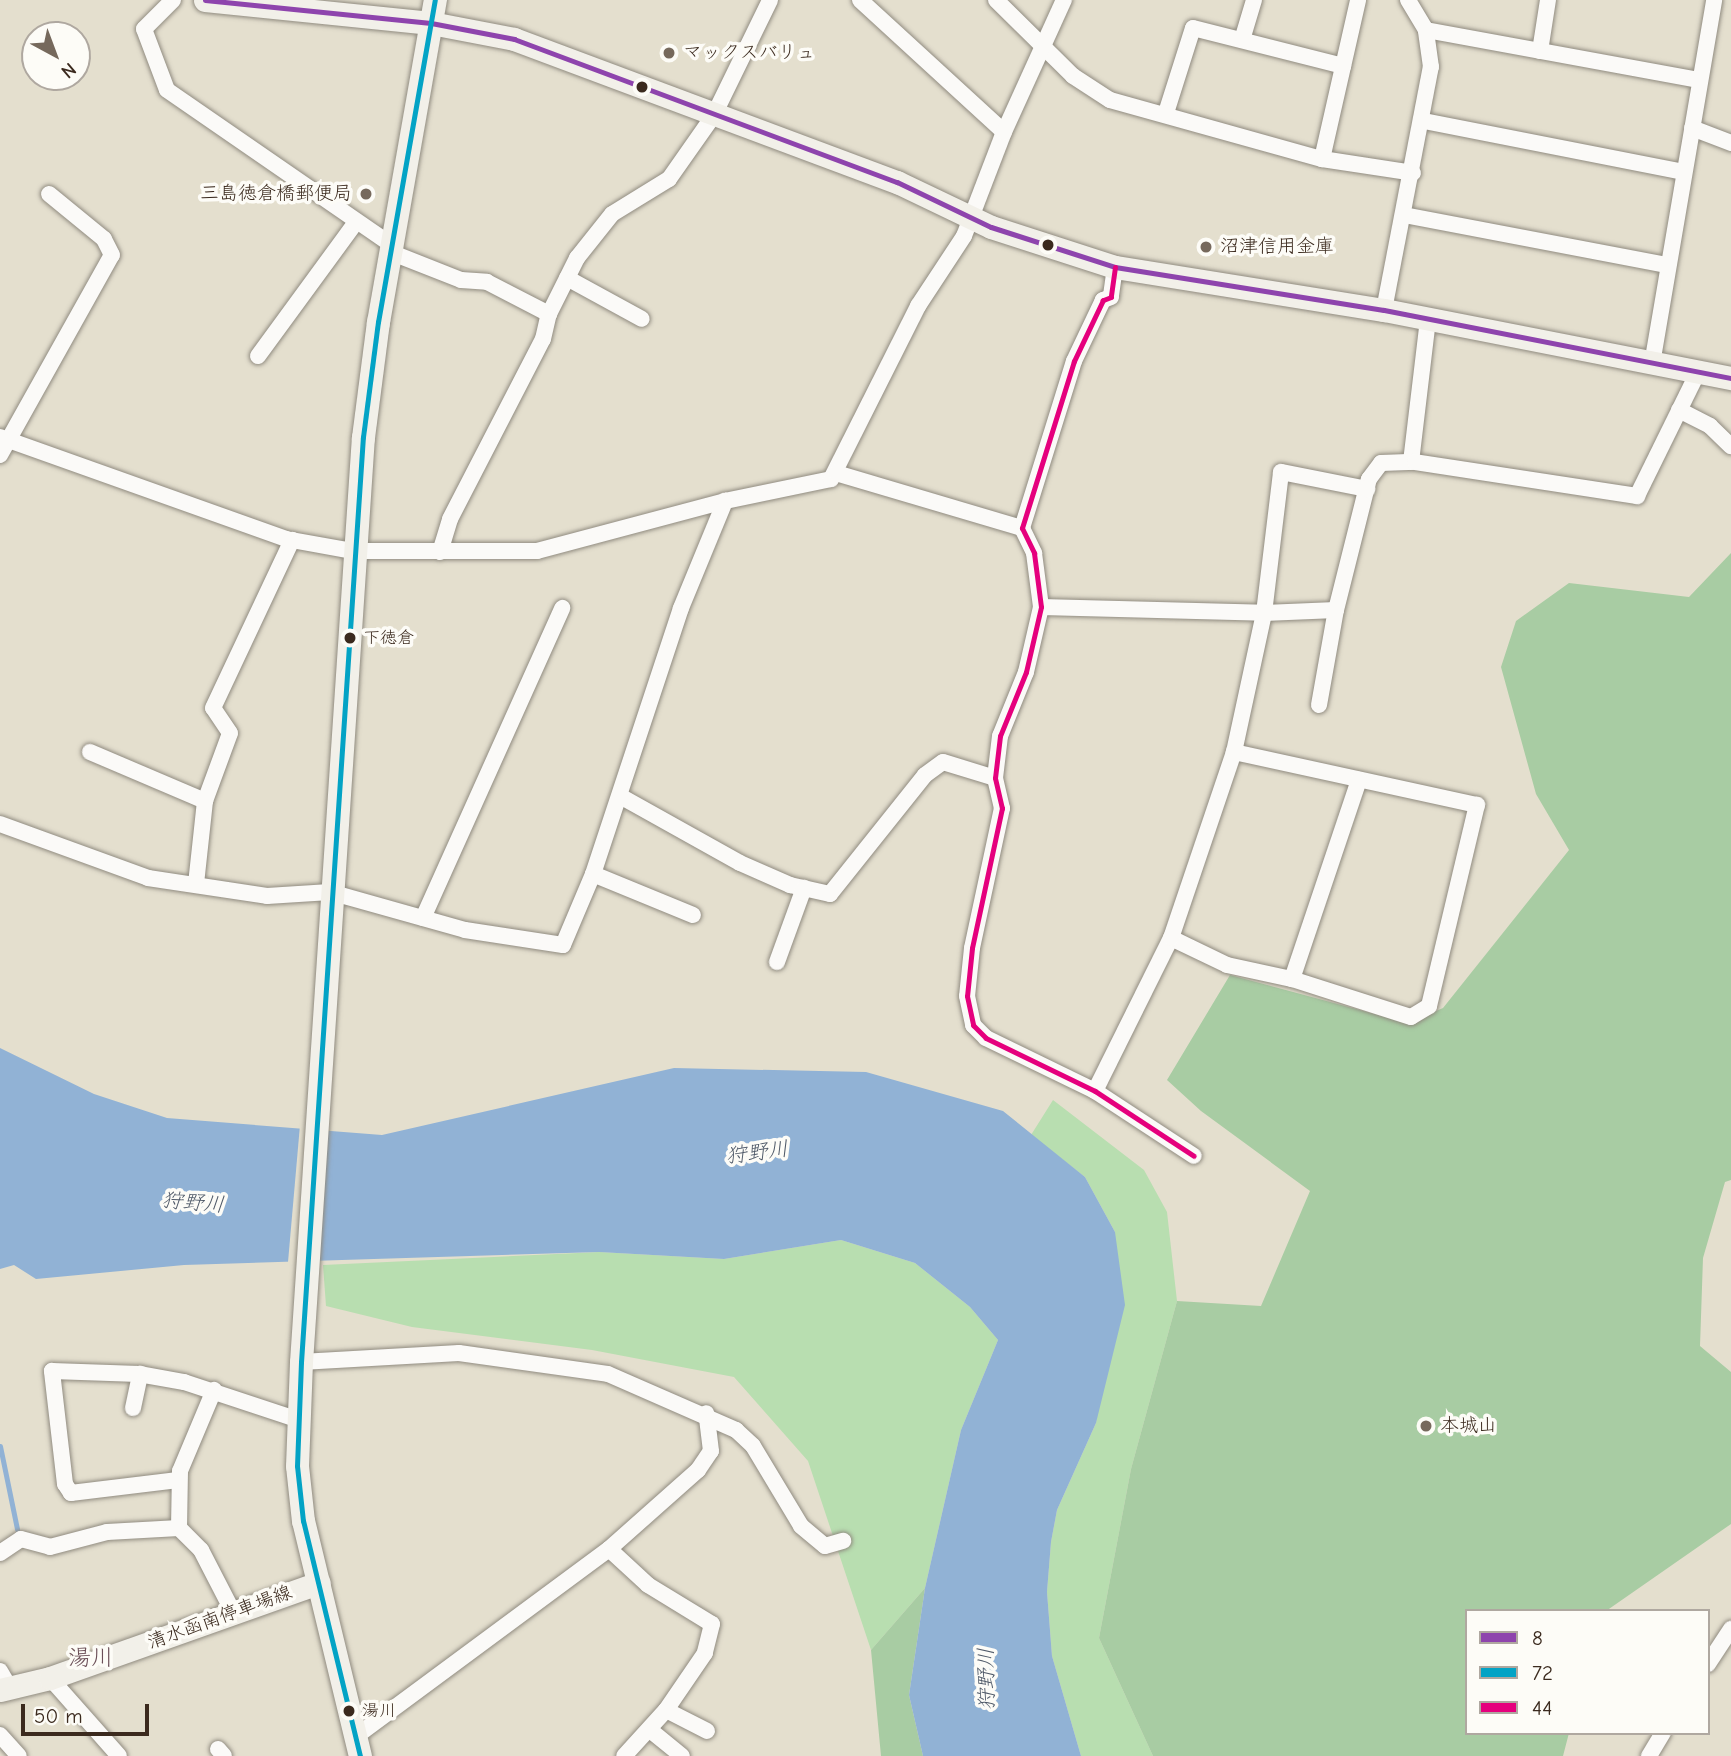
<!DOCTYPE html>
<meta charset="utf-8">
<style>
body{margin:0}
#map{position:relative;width:1731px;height:1756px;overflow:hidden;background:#e4dfce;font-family:"Comic Neue","Klee One",sans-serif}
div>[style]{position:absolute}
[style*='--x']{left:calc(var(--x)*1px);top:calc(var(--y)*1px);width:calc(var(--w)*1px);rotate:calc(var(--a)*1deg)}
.green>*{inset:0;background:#b8deb0}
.forest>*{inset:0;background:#a8cca3}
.water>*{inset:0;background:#91b2d5}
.pier>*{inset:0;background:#e4dfce;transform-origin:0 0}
.stream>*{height:5px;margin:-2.5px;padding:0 2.5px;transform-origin:2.5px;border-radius:2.5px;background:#91b2d5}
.roads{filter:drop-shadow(0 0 2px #908b80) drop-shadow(0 0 2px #908b80)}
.street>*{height:16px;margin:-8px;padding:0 8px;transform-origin:8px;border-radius:8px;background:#fbfaf8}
.secondary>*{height:23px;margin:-11.5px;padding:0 11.5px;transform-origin:11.5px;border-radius:11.5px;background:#f2f0e9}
.bus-1>*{height:5px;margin:-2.5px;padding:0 2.5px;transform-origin:2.5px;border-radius:2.5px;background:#8e44ad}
.bus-2>*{height:5px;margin:-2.5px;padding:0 2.5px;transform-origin:2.5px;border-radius:2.5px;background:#03a3c5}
.bus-3>*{height:5px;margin:-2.5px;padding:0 2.5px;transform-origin:2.5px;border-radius:2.5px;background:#e5007d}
.dots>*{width:19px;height:19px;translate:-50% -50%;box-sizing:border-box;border:4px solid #fdfcf7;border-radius:50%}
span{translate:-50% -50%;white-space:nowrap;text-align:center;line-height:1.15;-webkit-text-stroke:7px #fdfcf7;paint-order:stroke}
.bus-label{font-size:17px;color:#3b2a1e}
.left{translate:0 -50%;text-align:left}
.poi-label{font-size:19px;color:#3b2a1e}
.right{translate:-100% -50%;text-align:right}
.street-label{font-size:19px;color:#3b2a1e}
.water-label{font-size:21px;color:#4f5968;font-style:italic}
.quarter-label{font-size:23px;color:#6b4f57}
.legend{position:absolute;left:1465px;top:1609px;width:245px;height:126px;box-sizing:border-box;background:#fdfcf7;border:2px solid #afa8a0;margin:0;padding:9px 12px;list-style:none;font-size:21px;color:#3b2a1e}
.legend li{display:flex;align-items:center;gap:14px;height:35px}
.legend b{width:35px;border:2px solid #afa8a0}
.north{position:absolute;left:21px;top:21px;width:70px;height:70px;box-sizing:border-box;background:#fdfcf7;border:2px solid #afa8a0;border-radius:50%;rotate:139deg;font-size:19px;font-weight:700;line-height:28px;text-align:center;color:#3b2a1e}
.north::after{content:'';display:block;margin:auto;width:24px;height:32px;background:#76695c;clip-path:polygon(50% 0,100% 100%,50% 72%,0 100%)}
.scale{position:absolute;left:21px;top:1704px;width:128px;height:32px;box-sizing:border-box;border:4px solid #3b2a1e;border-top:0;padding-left:9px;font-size:21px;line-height:24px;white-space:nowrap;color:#3b2a1e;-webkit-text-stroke:5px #fdfcf7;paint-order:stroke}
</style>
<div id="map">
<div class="green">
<div style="clip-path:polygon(1053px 1100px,1144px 1170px,1167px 1212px,1177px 1301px,1131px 1469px,1099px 1638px,1153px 1756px,1081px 1756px,1052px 1656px,1047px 1592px,1051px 1542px,1057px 1510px,1096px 1423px,1115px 1232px,1085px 1177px,1031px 1135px)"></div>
<div style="clip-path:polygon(841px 1240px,915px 1263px,970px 1307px,998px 1340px,961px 1430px,925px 1588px,871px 1650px,808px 1461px,734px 1377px,592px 1350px,412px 1327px,326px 1306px,323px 1265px,599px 1252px,724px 1259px)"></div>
</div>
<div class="forest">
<div style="clip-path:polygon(1731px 553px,1731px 1180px,1725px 1182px,1703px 1258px,1700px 1346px,1731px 1372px,1731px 1524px,1606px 1611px,1467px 1611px,1467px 1733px,1569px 1733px,1563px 1756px,1153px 1756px,1099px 1638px,1131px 1469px,1177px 1301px,1261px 1306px,1310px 1191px,1201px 1111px,1167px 1080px,1230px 975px,1408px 1023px,1443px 1008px,1569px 850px,1536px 794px,1501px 667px,1516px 621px,1569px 583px,1689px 597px)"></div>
<div style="clip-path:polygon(925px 1588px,909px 1695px,923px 1756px,881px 1756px,871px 1650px)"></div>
</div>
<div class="water">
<div style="clip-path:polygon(0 1048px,94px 1094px,167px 1118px,382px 1135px,674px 1068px,866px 1072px,1003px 1111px,1085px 1177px,1115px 1232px,1125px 1305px,1096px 1423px,1057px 1510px,1051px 1542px,1047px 1592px,1052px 1656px,1081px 1756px,923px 1756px,909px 1695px,925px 1588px,961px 1430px,998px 1340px,970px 1307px,915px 1263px,841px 1240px,724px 1259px,599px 1252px,184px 1265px,36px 1279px,14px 1265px,0 1269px)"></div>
</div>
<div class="pier">
<div style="left:300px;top:1125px;width:24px;height:141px;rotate:5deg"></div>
</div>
<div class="stream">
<div style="--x:0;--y:1446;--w:85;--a:78.4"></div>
</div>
<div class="roads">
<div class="street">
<div style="--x:173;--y:0;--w:41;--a:135"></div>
<div style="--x:144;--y:29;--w:65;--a:69.3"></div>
<div style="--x:167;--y:90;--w:273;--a:34.6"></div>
<div style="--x:860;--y:0;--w:195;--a:42.5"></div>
<div style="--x:996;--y:0;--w:108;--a:44.6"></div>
<div style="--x:1073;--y:76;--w:44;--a:33"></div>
<div style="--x:1110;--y:100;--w:220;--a:15.6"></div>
<div style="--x:1322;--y:159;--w:92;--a:8.7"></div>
<div style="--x:1426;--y:30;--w:278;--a:10.4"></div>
<div style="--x:1242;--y:40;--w:42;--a:-73.3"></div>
<div style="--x:1540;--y:51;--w:52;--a:-81.1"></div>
<div style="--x:1166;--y:113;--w:89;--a:-72.4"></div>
<div style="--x:1193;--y:28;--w:155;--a:14.2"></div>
<div style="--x:1424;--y:121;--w:264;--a:11.1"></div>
<div style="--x:1692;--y:128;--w:42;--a:21"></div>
<div style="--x:1322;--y:159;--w:163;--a:-77.2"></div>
<div style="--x:1404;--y:215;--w:268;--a:10.8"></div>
<div style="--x:390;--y:252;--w:76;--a:21.5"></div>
<div style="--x:461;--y:280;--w:26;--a:4"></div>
<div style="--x:487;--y:282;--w:70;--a:27.3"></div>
<div style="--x:1115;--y:267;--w:30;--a:98"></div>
<div style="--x:1111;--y:297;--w:9;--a:159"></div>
<div style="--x:1103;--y:300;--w:68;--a:115.4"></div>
<div style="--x:1074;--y:361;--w:175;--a:107.3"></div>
<div style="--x:1022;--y:528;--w:28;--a:64"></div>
<div style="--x:1034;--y:553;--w:54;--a:82.6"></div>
<div style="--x:1041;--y:607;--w:67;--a:103"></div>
<div style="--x:1026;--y:672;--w:69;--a:112.1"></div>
<div style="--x:1000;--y:736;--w:42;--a:96.8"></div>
<div style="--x:995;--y:778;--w:31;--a:77"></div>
<div style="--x:1002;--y:808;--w:143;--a:102.1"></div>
<div style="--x:972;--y:948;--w:48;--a:95.9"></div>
<div style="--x:967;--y:996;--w:30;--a:78"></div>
<div style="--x:973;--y:1025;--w:18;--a:45"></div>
<div style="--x:986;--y:1038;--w:121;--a:25.9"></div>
<div style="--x:1095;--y:1091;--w:118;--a:33.3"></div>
<div style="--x:567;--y:278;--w:85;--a:28.7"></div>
<div style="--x:1384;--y:310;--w:248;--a:-79.1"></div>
<div style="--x:1431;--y:67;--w:37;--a:-98"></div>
<div style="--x:1426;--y:30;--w:35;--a:-121"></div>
<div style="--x:258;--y:356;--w:166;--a:-53.8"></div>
<div style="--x:1652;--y:364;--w:369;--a:-80.3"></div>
<div style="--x:1679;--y:410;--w:35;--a:27"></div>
<div style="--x:1710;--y:426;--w:29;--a:44"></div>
<div style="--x:0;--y:437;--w:304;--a:19.6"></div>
<div style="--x:286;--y:539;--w:67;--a:10.3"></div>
<div style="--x:352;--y:551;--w:185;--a:0"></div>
<div style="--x:537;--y:551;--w:195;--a:-14.9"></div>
<div style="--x:725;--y:501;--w:108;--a:-11.7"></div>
<div style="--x:831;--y:479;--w:194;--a:-63.3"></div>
<div style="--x:918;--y:306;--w:84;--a:-56.7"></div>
<div style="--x:964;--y:236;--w:111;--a:-69"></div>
<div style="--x:1004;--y:132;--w:145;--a:-65.6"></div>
<div style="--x:0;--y:455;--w:229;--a:-60.8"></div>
<div style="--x:112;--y:255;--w:18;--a:-117"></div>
<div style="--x:104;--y:239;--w:71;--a:-140.7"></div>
<div style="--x:1411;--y:462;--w:144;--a:-83.2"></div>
<div style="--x:836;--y:473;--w:194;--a:16.5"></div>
<div style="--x:440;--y:552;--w:34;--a:-73"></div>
<div style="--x:450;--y:519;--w:203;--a:-62.7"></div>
<div style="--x:543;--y:339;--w:26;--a:-77"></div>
<div style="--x:549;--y:314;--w:63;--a:-63.4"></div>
<div style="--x:577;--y:258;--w:56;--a:-51.5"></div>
<div style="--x:612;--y:214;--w:67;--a:-31.6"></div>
<div style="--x:669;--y:179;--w:78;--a:-54.9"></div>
<div style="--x:714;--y:115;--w:128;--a:-64"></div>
<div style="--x:1041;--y:607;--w:223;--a:1.5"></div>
<div style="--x:1264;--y:613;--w:72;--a:-2.4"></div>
<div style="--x:1336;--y:610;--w:135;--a:-75.9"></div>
<div style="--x:1369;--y:479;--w:20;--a:-53"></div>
<div style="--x:1381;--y:463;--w:34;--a:-2"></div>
<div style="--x:1415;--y:462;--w:225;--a:8.7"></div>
<div style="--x:1637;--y:496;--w:138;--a:-63.8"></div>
<div style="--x:1319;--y:705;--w:97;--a:-79.9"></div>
<div style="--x:90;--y:752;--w:125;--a:23.1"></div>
<div style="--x:620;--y:796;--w:137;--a:29.2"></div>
<div style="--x:740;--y:863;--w:55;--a:23.7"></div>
<div style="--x:790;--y:885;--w:41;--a:12.7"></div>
<div style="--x:830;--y:894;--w:152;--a:-51.4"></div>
<div style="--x:925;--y:775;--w:22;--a:-36"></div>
<div style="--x:943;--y:762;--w:54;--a:17.1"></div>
<div style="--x:0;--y:824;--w:158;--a:20"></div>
<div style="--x:148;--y:878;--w:120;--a:8.6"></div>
<div style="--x:267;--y:896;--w:63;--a:-3.6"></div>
<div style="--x:330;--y:892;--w:140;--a:15.7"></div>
<div style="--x:465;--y:930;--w:99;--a:8.7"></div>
<div style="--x:563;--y:945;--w:77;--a:-67.1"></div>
<div style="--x:593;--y:874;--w:280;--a:-71.7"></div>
<div style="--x:681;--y:608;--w:116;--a:-67.6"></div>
<div style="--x:593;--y:874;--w:108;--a:22.3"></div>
<div style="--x:196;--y:884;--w:83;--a:-83.8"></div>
<div style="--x:205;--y:801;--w:72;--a:-69.8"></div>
<div style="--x:230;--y:733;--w:30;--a:-124"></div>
<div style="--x:213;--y:708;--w:186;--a:-64.8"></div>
<div style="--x:423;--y:918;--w:340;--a:-65.8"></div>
<div style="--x:1171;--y:938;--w:62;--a:25.7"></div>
<div style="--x:1227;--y:965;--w:66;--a:12.2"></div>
<div style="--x:1292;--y:979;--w:125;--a:17.7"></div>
<div style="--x:1411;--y:1017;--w:21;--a:-31"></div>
<div style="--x:1429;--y:1006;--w:207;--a:-76.6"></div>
<div style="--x:1477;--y:805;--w:249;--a:-167.7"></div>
<div style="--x:777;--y:962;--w:79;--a:-70"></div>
<div style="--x:1292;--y:979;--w:210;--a:-71.4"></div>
<div style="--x:1095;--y:1091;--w:171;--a:-63.6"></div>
<div style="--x:1171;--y:938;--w:196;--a:-71.3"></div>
<div style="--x:1234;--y:752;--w:142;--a:-77.8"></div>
<div style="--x:1264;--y:613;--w:142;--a:-83.1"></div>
<div style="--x:1281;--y:472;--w:88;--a:11.2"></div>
<div style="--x:301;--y:1362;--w:158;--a:-3.3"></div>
<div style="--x:459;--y:1353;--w:150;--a:8"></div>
<div style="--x:608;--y:1374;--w:140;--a:23.6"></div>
<div style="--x:736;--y:1430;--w:23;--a:43"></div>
<div style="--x:753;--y:1446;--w:93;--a:59"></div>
<div style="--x:801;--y:1526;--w:31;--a:40"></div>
<div style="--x:825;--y:1546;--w:19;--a:-16"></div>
<div style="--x:133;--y:1408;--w:35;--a:-78"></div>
<div style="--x:178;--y:1480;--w:108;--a:173.1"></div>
<div style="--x:71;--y:1493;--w:11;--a:-124"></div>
<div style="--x:65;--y:1484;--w:114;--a:-96.6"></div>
<div style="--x:52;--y:1371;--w:87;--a:2"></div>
<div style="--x:139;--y:1374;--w:46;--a:10.1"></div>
<div style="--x:184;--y:1382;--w:121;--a:18.3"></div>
<div style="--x:179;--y:1528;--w:57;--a:-89"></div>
<div style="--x:180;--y:1471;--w:88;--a:-67.2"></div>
<div style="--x:609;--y:1549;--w:53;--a:42.7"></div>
<div style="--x:648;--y:1585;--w:75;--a:31.4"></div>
<div style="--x:712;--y:1624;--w:30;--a:104"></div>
<div style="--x:705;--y:1653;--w:69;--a:124.4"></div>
<div style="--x:666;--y:1710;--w:62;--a:132.4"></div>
<div style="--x:0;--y:1553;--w:25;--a:-34"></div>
<div style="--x:21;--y:1539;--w:30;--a:15"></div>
<div style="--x:50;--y:1547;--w:59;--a:-14.7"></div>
<div style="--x:107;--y:1532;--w:72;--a:-3.2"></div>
<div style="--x:179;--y:1528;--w:31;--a:45"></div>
<div style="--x:201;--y:1550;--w:72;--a:62.7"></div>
<div style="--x:1708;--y:1664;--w:42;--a:-56.7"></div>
<div style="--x:0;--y:1671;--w:20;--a:60"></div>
<div style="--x:50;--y:1678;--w:104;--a:48.5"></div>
<div style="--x:666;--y:1710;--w:46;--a:27.1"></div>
<div style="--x:650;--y:1730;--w:41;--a:39.1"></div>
<div style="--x:0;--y:1735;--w:28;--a:48"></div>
<div style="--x:355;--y:1737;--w:316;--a:-36.5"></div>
<div style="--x:609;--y:1549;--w:119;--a:-41.6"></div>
<div style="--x:698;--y:1470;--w:23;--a:-56"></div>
<div style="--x:711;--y:1451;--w:38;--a:-97"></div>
<div style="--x:218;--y:1749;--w:9;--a:49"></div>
<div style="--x:1649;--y:1756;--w:27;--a:-59"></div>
</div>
<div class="secondary">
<div style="--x:205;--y:0;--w:227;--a:5.8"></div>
<div style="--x:431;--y:23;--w:85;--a:10.9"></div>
<div style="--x:514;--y:39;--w:409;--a:20.5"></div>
<div style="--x:897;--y:182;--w:104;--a:25.6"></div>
<div style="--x:991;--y:227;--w:130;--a:17.9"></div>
<div style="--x:1115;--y:267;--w:272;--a:9.1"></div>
<div style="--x:1384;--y:310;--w:354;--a:11.1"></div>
<div style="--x:0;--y:1690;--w:51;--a:-13.5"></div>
<div style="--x:50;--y:1678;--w:285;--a:-19.5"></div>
<div style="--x:360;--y:1756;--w:242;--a:-103.6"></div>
<div style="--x:303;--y:1521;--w:55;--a:-96.2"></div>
<div style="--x:297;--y:1466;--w:104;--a:-87.8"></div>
<div style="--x:301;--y:1362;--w:927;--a:-86.17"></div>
<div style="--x:363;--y:437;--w:116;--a:-82.6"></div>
<div style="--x:378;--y:322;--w:327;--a:-80"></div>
</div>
</div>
<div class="bus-1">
<div style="--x:205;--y:0;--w:227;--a:5.8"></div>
<div style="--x:431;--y:23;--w:85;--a:10.9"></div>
<div style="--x:514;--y:39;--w:409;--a:20.5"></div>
<div style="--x:897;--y:182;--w:104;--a:25.6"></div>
<div style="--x:991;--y:227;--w:130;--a:17.9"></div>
<div style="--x:1115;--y:267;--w:272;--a:9.1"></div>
<div style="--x:1384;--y:310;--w:354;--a:11.1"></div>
</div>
<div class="bus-2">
<div style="--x:360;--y:1756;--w:242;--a:-103.6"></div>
<div style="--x:303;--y:1521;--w:55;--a:-96.2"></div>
<div style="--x:297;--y:1466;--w:104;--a:-87.8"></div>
<div style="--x:301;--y:1362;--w:927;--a:-86.17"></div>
<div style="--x:363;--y:437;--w:116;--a:-82.6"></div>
<div style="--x:378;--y:322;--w:327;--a:-80"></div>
</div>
<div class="bus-3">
<div style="--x:1115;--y:267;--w:30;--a:98"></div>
<div style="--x:1111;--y:297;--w:9;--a:159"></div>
<div style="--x:1103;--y:300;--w:68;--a:115.4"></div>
<div style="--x:1074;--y:361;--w:175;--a:107.3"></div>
<div style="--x:1022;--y:528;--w:28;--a:64"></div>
<div style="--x:1034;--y:553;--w:54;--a:82.6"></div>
<div style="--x:1041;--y:607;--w:67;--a:103"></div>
<div style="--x:1026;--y:672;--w:69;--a:112.1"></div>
<div style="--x:1000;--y:736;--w:42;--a:96.8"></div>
<div style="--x:995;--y:778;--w:31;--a:77"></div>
<div style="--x:1002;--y:808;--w:143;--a:102.1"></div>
<div style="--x:972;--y:948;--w:48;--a:95.9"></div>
<div style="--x:967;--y:996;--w:30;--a:78"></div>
<div style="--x:973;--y:1025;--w:18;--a:45"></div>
<div style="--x:986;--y:1038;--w:121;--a:25.9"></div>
<div style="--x:1095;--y:1091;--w:118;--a:33.3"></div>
</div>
<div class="dots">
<div style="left:669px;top:53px;background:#76695c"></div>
<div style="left:642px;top:87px;background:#3b2a1e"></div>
<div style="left:366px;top:194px;background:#76695c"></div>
<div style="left:1048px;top:245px;background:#3b2a1e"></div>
<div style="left:1206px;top:247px;background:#76695c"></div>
<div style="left:350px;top:638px;background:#3b2a1e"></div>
<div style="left:1426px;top:1426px;background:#76695c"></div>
<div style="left:349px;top:1711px;background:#3b2a1e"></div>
</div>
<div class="bus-label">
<span class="left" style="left:363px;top:638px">下徳倉</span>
<span class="left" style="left:362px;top:1711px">湯川</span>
</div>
<div class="poi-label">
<span class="left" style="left:683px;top:53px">マックスバリュ</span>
<span class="right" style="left:352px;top:194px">三島徳倉橋郵便局</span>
<span class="left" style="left:1220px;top:247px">沼津信用金庫</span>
<span class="left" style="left:1440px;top:1426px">本城山</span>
</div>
<div class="street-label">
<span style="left:220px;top:1618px;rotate:-20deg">清水函南停車場線</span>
</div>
<div class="water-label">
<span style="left:757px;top:1152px;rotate:-7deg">狩野川</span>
<span style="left:193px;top:1202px;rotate:5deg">狩野川</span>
<span style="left:986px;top:1679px;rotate:-91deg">狩野川</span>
</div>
<div class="quarter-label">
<span style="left:91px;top:1658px">湯川</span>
</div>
<ul class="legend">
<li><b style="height:9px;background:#8e44ad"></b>8</li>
<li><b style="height:9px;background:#03a3c5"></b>72</li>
<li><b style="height:9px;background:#e5007d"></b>44</li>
</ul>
<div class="north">N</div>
<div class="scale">50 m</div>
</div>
